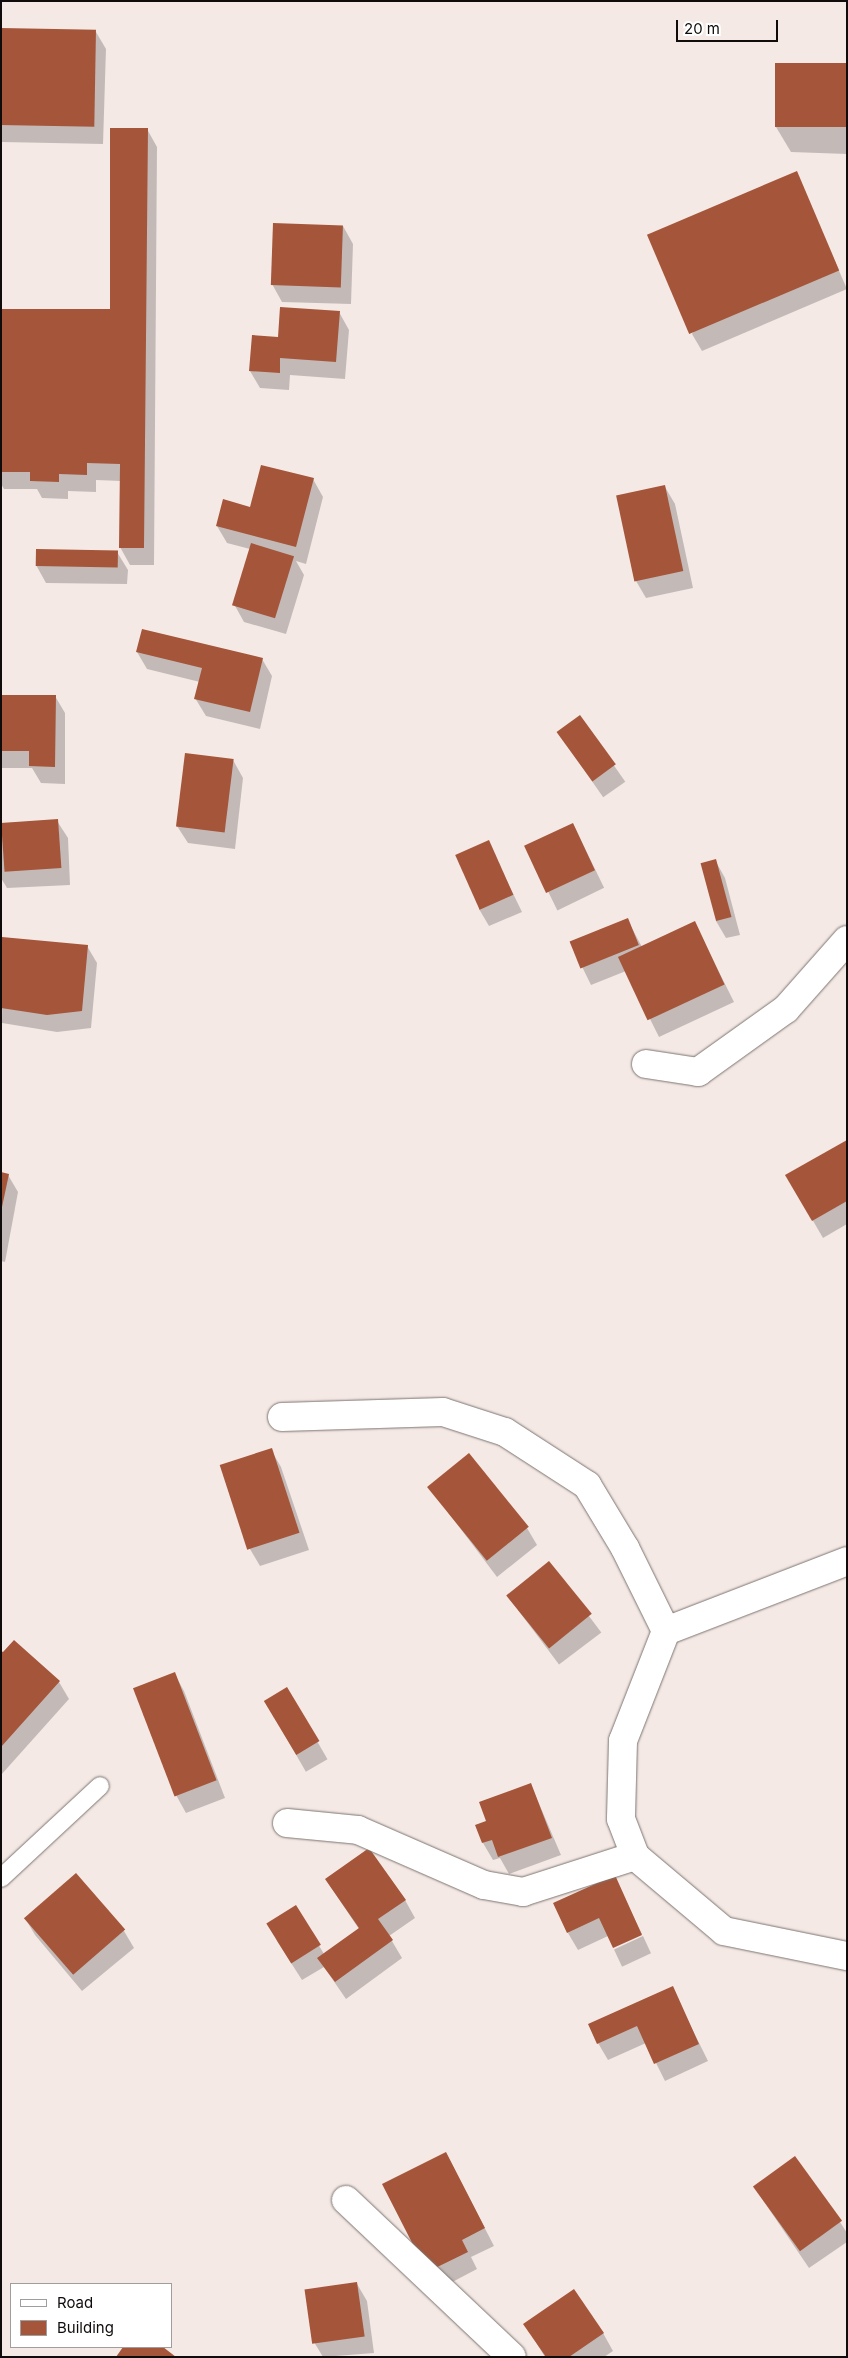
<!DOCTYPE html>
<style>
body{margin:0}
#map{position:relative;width:848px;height:2358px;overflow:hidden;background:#f4e9e5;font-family:Inter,sans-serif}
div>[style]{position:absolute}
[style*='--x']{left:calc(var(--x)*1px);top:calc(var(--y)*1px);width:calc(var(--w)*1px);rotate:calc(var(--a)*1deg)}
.shadow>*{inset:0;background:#0003;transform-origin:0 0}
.building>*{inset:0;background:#a55539;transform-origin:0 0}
.roads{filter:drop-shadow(0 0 1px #7d7470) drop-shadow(0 0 1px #7d7470)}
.service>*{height:18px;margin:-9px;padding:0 9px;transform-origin:9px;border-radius:9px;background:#fff}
.minor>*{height:28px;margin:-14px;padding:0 14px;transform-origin:14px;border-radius:14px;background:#fff}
span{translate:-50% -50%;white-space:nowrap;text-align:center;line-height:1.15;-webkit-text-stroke:4px #fff;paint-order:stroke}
.frame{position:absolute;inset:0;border:2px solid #100c0b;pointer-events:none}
.legend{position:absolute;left:10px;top:2283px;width:162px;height:65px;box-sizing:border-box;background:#fff;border:1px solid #9f9e9d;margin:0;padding:6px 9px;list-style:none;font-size:15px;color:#100c0b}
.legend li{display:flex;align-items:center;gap:10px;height:25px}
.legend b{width:25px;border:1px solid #9f9e9d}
.scale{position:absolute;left:676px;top:20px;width:102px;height:22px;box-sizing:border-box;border:2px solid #100c0b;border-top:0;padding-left:6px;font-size:15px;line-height:18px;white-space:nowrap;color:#100c0b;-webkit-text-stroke:4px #fff;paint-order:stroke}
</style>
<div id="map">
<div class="shadow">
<div style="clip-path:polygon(1px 29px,96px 32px,106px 49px,103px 144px,1px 142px)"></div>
<div style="clip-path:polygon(847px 65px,847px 154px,791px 152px,776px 127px)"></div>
<div style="clip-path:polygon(147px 129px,157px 147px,154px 565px,130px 565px,120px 547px,121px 481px,96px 480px,96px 492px,68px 491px,68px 499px,42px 498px,37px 489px,4px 489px,1px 484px,1px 310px,111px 311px)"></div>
<div style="clip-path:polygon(796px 172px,847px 289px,702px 351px,692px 334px)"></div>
<div style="clip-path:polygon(343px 226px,353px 244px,351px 304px,282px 302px,272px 284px)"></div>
<div style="clip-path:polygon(339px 312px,349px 330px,345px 379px,290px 375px,289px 390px,260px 388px,250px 371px,280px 338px)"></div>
<div style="clip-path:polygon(313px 479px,323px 497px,306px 564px,296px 561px,304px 575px,286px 634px,244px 622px,234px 604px,250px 549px,227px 543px,217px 526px)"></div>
<div style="clip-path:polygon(665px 487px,675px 504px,693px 588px,646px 598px,636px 581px,618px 496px)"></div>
<div style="clip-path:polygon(117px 552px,128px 570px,127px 584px,46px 583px,36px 565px)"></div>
<div style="clip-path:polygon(137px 652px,262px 659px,272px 676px,260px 729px,206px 716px,195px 698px,200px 682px,147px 669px)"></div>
<div style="clip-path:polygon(1px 696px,55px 696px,65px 713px,65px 784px,41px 783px,32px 768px,1px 768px)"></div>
<div style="left:580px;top:717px;width:79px;height:27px;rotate:55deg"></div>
<div style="clip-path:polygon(233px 760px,243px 778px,235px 849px,188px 843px,177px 826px)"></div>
<div style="clip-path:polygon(57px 821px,68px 838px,70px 885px,7px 888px,1px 878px,1px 823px)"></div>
<div style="left:573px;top:824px;width:71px;height:52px;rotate:64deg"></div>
<div style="clip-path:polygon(488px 842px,522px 912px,489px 926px,479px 909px)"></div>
<div style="clip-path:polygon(715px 860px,725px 878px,740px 935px,726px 938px,716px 921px)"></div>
<div style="clip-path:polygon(627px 919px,642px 947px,694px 922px,734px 1002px,659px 1037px,626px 971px,591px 985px,570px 942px)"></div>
<div style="clip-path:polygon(3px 938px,87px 946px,97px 963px,91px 1028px,57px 1032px,2px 1023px)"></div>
<div style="clip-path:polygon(847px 1141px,847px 1224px,823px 1238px,787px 1176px)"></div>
<div style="clip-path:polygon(1px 1174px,8px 1175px,18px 1192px,5px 1262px,1px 1261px)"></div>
<div style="clip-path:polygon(271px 1450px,281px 1467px,309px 1550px,260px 1566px,250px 1549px,222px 1466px)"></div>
<div style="clip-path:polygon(469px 1455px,527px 1528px,537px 1545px,497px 1577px,429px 1487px)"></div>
<div style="left:549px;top:1563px;width:87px;height:53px;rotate:53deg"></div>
<div style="clip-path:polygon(1px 1652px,59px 1682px,69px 1699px,1px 1775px)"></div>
<div style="clip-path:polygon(174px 1673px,184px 1691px,225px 1798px,186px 1813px,176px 1795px)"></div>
<div style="left:287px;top:1689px;width:81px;height:25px;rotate:60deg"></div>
<div style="clip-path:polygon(531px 1785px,561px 1855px,509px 1874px,500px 1858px,493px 1860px,483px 1843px,488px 1822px)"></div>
<div style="clip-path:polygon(614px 1877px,642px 1934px,613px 1946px,608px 1936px,578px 1950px,568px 1933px)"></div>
<div style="clip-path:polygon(326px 1880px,405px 1900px,415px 1918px,389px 1936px,402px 1958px,346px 1999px,324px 1967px,302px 1980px,277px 1941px,296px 1907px,324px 1954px,359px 1929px)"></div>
<div style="clip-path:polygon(25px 1918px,124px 1931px,134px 1948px,82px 1991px,35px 1935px)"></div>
<div style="left:643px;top:1936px;width:19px;height:32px;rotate:65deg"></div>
<div style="clip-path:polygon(672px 1988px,708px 2061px,665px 2081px,646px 2043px,608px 2060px,598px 2043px)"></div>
<div style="clip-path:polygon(446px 2153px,494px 2246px,471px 2257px,477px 2269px,439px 2289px,429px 2272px)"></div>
<div style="clip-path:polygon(754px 2187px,840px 2222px,847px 2233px,847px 2242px,809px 2268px)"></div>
<div style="clip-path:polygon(357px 2284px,367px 2301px,374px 2353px,323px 2357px,314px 2342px)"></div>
<div style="clip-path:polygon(525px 2324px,603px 2333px,613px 2351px,604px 2357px,545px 2357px)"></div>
</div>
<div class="building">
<div style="left:1px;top:28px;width:95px;height:97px;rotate:1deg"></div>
<div style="left:775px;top:63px;width:72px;height:64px"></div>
<div style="clip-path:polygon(110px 128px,148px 128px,144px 548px,119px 548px,120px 464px,87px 463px,87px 475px,59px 474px,59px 482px,30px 481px,30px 472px,1px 472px,1px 309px,110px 309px)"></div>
<div style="left:797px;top:171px;width:108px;height:163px;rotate:67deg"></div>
<div style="left:273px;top:223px;width:70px;height:62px;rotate:2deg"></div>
<div style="clip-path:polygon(280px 307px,340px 311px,336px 362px,280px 358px,280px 373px,249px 371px,252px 335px,278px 337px)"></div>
<div style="clip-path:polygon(261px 465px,314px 478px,296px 547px,216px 526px,223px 499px,250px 507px)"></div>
<div style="left:665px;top:485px;width:88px;height:50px;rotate:78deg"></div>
<div style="left:251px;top:543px;width:45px;height:65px;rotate:17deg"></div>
<div style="left:36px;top:549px;width:82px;height:17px;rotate:1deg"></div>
<div style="clip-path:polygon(142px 629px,263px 658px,250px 712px,194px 699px,202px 668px,136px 652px)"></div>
<div style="clip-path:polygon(1px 695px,56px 695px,55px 767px,29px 766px,29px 751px,1px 751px)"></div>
<div style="left:580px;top:715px;width:61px;height:29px;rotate:54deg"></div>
<div style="left:185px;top:753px;width:49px;height:74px;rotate:7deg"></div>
<div style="left:58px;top:819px;width:49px;height:57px;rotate:86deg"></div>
<div style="left:573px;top:823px;width:52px;height:54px;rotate:65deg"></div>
<div style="left:489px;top:840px;width:60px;height:37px;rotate:66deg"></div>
<div style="left:716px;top:859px;width:60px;height:16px;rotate:75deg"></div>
<div style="left:628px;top:918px;width:29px;height:63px;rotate:68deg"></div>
<div style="left:695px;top:921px;width:70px;height:85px;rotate:65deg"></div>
<div style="clip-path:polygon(2px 937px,88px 945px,82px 1011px,47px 1015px,1px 1008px)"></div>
<div style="clip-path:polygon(847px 1140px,847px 1201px,812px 1221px,785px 1175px)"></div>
<div style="clip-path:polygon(1px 1172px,9px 1174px,2px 1207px,1px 1207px)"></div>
<div style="left:272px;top:1448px;width:89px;height:55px;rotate:72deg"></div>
<div style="left:469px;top:1453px;width:95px;height:54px;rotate:51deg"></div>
<div style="left:549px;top:1561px;width:68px;height:55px;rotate:51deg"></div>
<div style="clip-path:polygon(14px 1640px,60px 1681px,1px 1747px,1px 1651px,3px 1652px)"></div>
<div style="left:175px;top:1672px;width:116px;height:45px;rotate:69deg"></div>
<div style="left:287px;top:1687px;width:63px;height:27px;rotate:59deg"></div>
<div style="clip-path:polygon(531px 1783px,552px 1838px,498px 1857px,492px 1840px,482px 1843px,475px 1825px,486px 1821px,479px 1802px)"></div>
<div style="clip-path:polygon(369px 1848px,406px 1900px,378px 1919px,393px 1940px,335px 1982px,317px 1958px,359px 1928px,325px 1879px)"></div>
<div style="left:76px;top:1873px;width:75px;height:69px;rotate:49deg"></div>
<div style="clip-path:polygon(615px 1875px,642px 1935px,613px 1948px,599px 1918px,567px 1933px,553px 1903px)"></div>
<div style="left:296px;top:1905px;width:47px;height:35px;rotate:58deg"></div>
<div style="clip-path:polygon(673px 1986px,699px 2044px,654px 2064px,637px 2026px,597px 2044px,588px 2024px)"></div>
<div style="clip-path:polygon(446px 2152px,485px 2228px,462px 2240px,468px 2252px,427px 2272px,382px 2184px)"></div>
<div style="left:795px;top:2156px;width:80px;height:52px;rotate:54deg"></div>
<div style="left:357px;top:2282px;width:55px;height:53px;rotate:82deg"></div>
<div style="clip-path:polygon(574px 2289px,604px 2333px,569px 2357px,546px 2357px,523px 2324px)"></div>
<div style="clip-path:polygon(123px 2347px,163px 2347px,176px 2357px,116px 2357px)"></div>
</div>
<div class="roads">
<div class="service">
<div style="--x:1;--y:1878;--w:135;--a:-42.9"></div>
</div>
<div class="minor">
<div style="--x:646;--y:1064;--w:53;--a:8.7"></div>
<div style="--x:698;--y:1072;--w:108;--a:-35.6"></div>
<div style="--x:786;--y:1009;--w:92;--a:-48.5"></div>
<div style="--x:282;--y:1417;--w:161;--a:-1.8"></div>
<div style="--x:443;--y:1412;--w:65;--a:17.9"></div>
<div style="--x:505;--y:1432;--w:98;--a:32.9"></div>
<div style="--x:587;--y:1485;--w:74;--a:58.9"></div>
<div style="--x:625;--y:1548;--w:93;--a:63.7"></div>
<div style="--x:666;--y:1631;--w:118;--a:111.4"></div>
<div style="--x:623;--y:1741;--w:78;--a:91.5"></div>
<div style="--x:621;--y:1819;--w:40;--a:69"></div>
<div style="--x:635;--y:1856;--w:116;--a:40.1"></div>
<div style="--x:724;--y:1931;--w:126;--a:11.5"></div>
<div style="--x:666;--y:1631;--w:194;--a:-21.1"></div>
<div style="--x:287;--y:1823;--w:71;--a:5.6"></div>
<div style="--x:358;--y:1830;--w:137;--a:23.6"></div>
<div style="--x:484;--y:1885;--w:40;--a:10"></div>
<div style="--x:523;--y:1892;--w:118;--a:-17.8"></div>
<div style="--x:346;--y:2200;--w:228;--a:43.4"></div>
</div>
</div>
<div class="frame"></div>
<ul class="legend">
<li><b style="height:6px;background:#fff"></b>Road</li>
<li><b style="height:14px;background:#a55539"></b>Building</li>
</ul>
<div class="scale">20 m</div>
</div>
